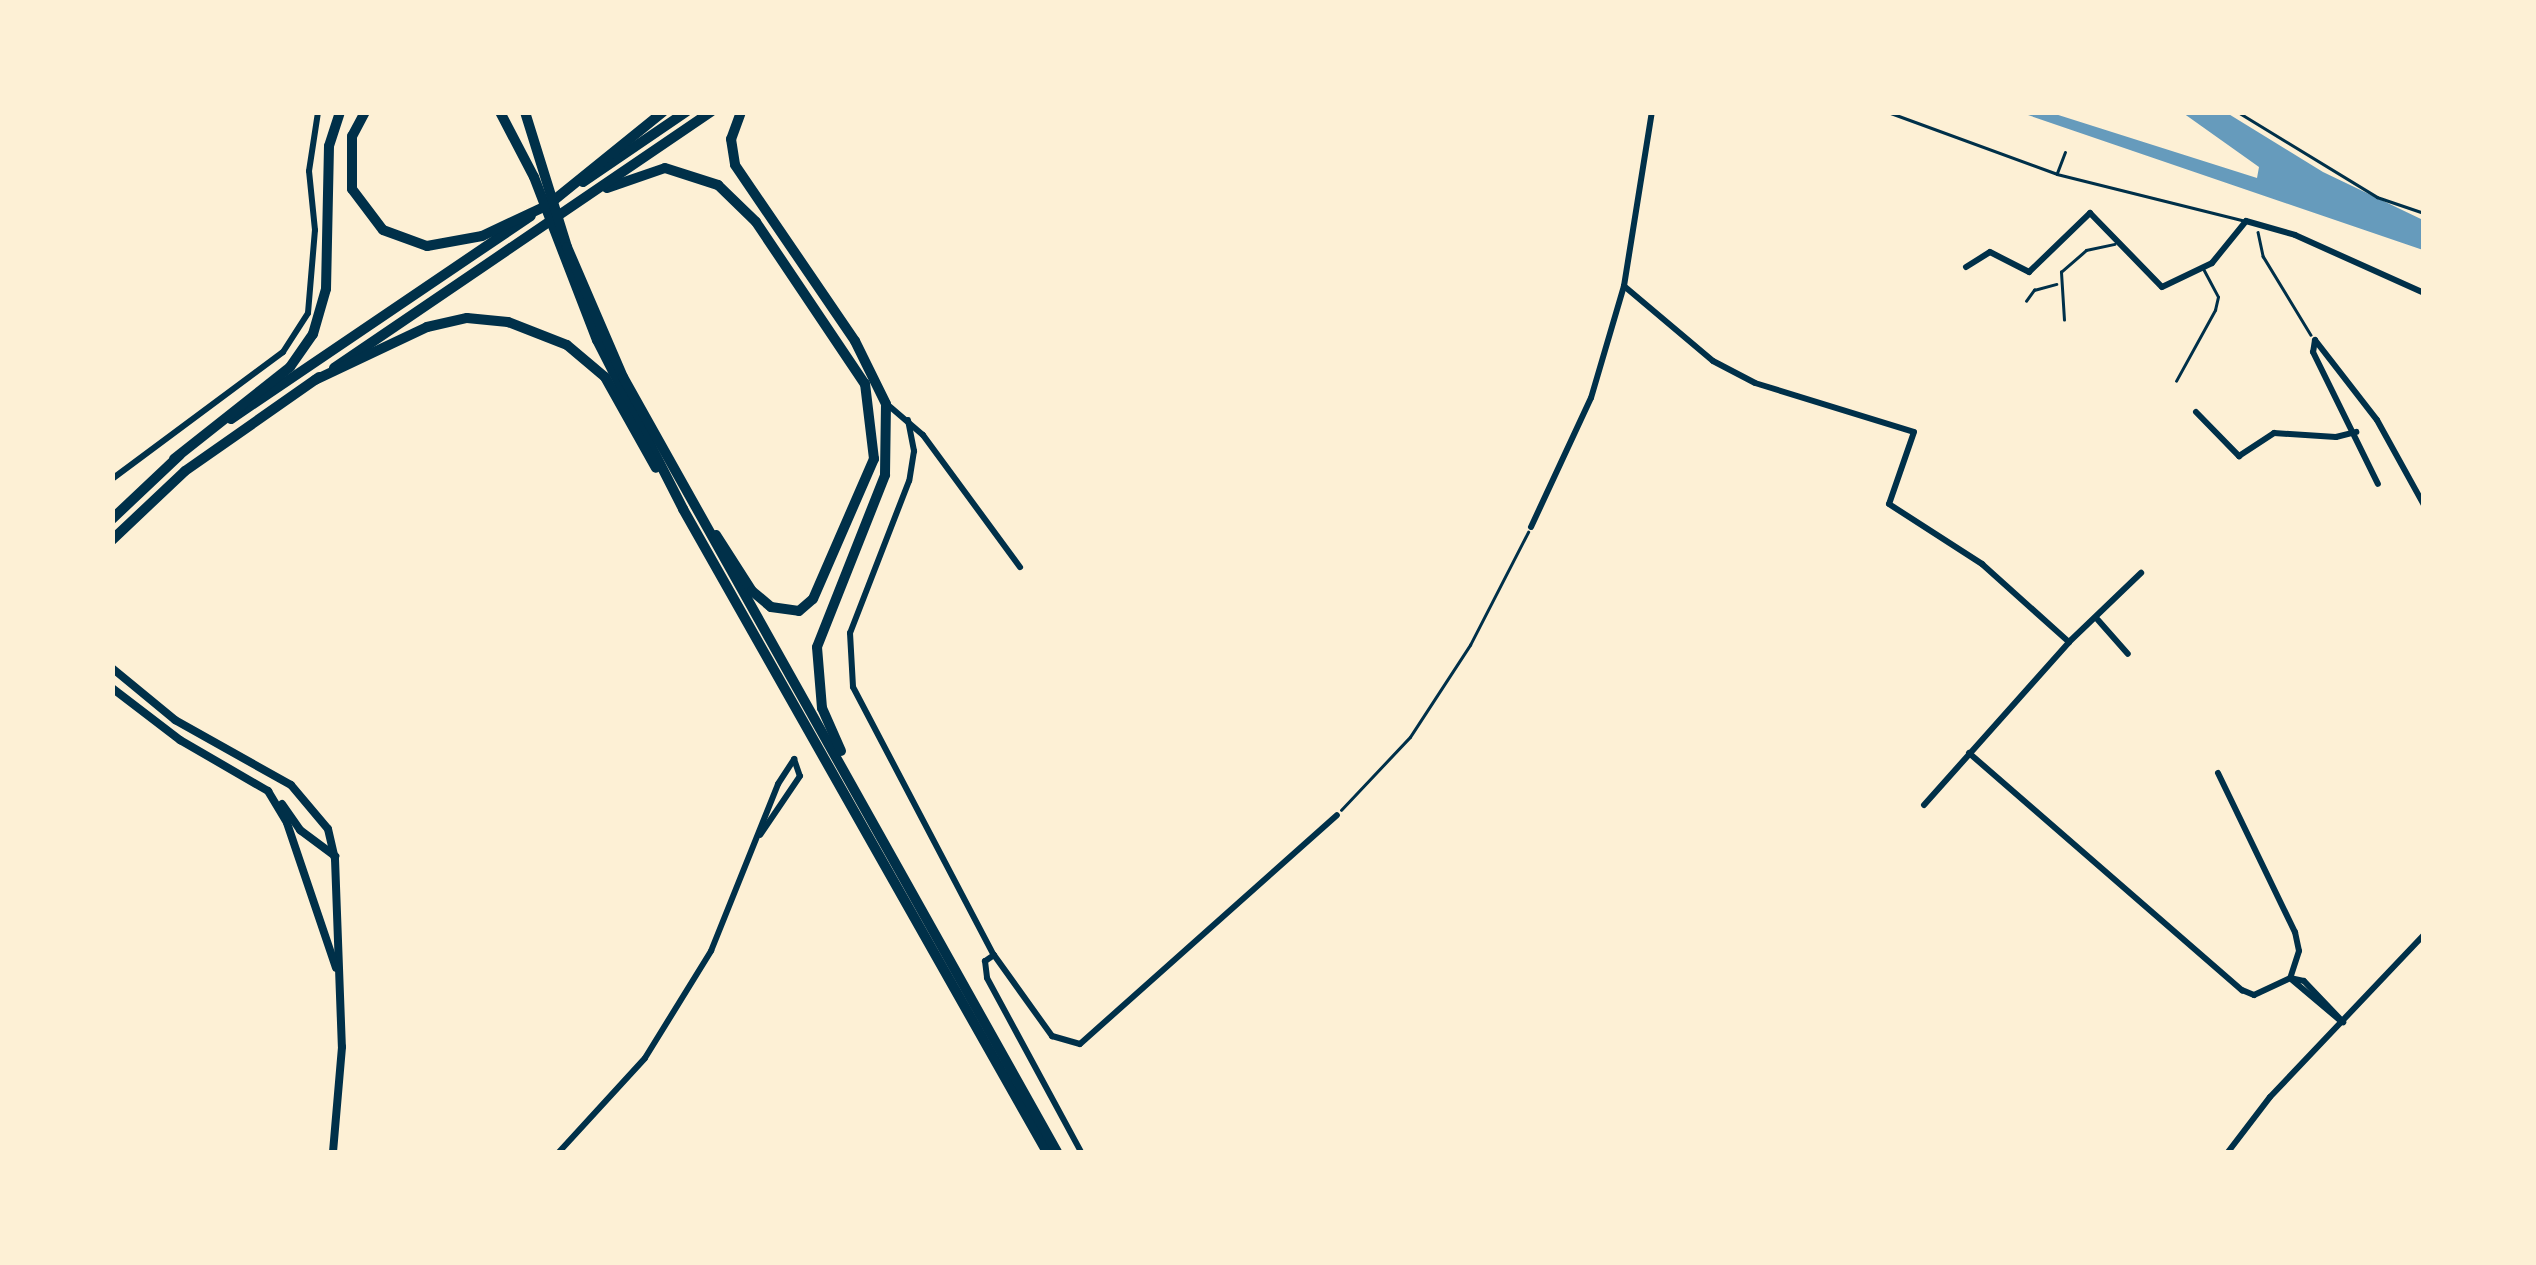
<!DOCTYPE html>
<style>
body{margin:0}
#map{position:relative;width:2536px;height:1265px;overflow:hidden;background:#fdf0d5;font-family:"Source Sans 3",sans-serif}
div>[style]{position:absolute}
[style*='--x']{left:calc(var(--x)*1px);top:calc(var(--y)*1px);width:calc(var(--w)*1px);rotate:calc(var(--a)*1deg)}
.water>*{inset:0;background:#669bbc}
.path>*{height:2.5px;margin:-1.25px;padding:0 1.25px;transform-origin:1.25px;border-radius:1.25px;background:#003049}
.service>*{height:2.5px;margin:-1.25px;padding:0 1.25px;transform-origin:1.25px;border-radius:1.25px;background:#003049}
.minor>*{height:6px;margin:-3px;padding:0 3px;transform-origin:3px;border-radius:3px;background:#003049}
.tertiary>*{height:8px;margin:-4px;padding:0 4px;transform-origin:4px;border-radius:4px;background:#003049}
.primary>*{height:10px;margin:-5px;padding:0 5px;transform-origin:5px;border-radius:5px;background:#003049}
.trunk>*{height:10px;margin:-5px;padding:0 5px;transform-origin:5px;border-radius:5px;background:#003049}
span{translate:-50% -50%;white-space:nowrap;text-align:center;line-height:1.15;-webkit-text-stroke:8px #fdf0d5;paint-order:stroke}
.frame{position:absolute;inset:0;border:115px solid #fdf0d5;pointer-events:none}
</style>
<div id="map">
<div class="water">
<div style="clip-path:polygon(2022px 113px,2052px 113px,2257px 178px,2259px 167px,2183px 113px,2227px 113px,2323px 172px,2423px 220px,2423px 250px)"></div>
</div>
<div class="path">
<div style="--x:2238;--y:112;--w:163;--a:31.4"></div>
<div style="--x:2377;--y:197;--w:50;--a:18.8"></div>
<div style="--x:2258;--y:232;--w:25;--a:78"></div>
<div style="--x:2263;--y:256;--w:92;--a:58.7"></div>
<div style="--x:1341;--y:810;--w:100;--a:-46.6"></div>
<div style="--x:1410;--y:737;--w:110;--a:-56.9"></div>
<div style="--x:1470;--y:645;--w:127;--a:-62.8"></div>
</div>
<div class="service">
<div style="--x:1888;--y:112;--w:180;--a:20.1"></div>
<div style="--x:2057;--y:174;--w:194;--a:14"></div>
<div style="--x:2057;--y:173;--w:22;--a:-69"></div>
<div style="--x:2026;--y:301;--w:14;--a:-54"></div>
<div style="--x:2034;--y:290;--w:23;--a:-15"></div>
<div style="--x:2064;--y:320;--w:48;--a:-93.6"></div>
<div style="--x:2061;--y:272;--w:33;--a:-41"></div>
<div style="--x:2086;--y:250;--w:29;--a:-12"></div>
<div style="--x:2176;--y:381;--w:81;--a:-61.2"></div>
<div style="--x:2215;--y:310;--w:13;--a:-77"></div>
<div style="--x:2218;--y:297;--w:32;--a:-118"></div>
</div>
<div class="minor">
<div style="--x:1966;--y:267;--w:28;--a:-32"></div>
<div style="--x:1990;--y:252;--w:44;--a:27.1"></div>
<div style="--x:2029;--y:272;--w:85;--a:-44"></div>
<div style="--x:2090;--y:213;--w:103;--a:45.8"></div>
<div style="--x:2162;--y:287;--w:55;--a:-25.6"></div>
<div style="--x:2212;--y:263;--w:54;--a:-51"></div>
<div style="--x:2246;--y:221;--w:51;--a:15.9"></div>
<div style="--x:2295;--y:235;--w:141;--a:24.2"></div>
<div style="--x:1624;--y:286;--w:116;--a:40.1"></div>
<div style="--x:1713;--y:361;--w:47;--a:27.6"></div>
<div style="--x:1755;--y:383;--w:166;--a:17.1"></div>
<div style="--x:1914;--y:432;--w:76;--a:109.1"></div>
<div style="--x:1889;--y:504;--w:111;--a:32.8"></div>
<div style="--x:1982;--y:564;--w:117;--a:41.9"></div>
<div style="--x:2315;--y:340;--w:101;--a:52.2"></div>
<div style="--x:2377;--y:420;--w:97;--a:61.1"></div>
<div style="--x:2315;--y:340;--w:12;--a:99"></div>
<div style="--x:2313;--y:352;--w:147;--a:63.8"></div>
<div style="--x:888;--y:405;--w:46;--a:40.6"></div>
<div style="--x:923;--y:435;--w:164;--a:53.7"></div>
<div style="--x:2196;--y:412;--w:62;--a:45.7"></div>
<div style="--x:2239;--y:456;--w:42;--a:-33.3"></div>
<div style="--x:2274;--y:433;--w:62;--a:3.7"></div>
<div style="--x:2336;--y:437;--w:21;--a:-14"></div>
<div style="--x:908;--y:420;--w:32;--a:79"></div>
<div style="--x:914;--y:451;--w:30;--a:99"></div>
<div style="--x:909;--y:481;--w:163;--a:111.2"></div>
<div style="--x:850;--y:633;--w:54;--a:86.8"></div>
<div style="--x:853;--y:687;--w:303;--a:62.3"></div>
<div style="--x:994;--y:955;--w:100;--a:54.4"></div>
<div style="--x:1052;--y:1036;--w:29;--a:16"></div>
<div style="--x:1080;--y:1044;--w:344;--a:-41.7"></div>
<div style="--x:112;--y:479;--w:213;--a:-36.6"></div>
<div style="--x:283;--y:352;--w:46;--a:-57.3"></div>
<div style="--x:308;--y:313;--w:83;--a:-85.2"></div>
<div style="--x:315;--y:230;--w:59;--a:-95.8"></div>
<div style="--x:309;--y:171;--w:60;--a:-81.3"></div>
<div style="--x:1531;--y:527;--w:142;--a:-65.1"></div>
<div style="--x:1591;--y:398;--w:117;--a:-73.6"></div>
<div style="--x:1624;--y:286;--w:176;--a:-80.9"></div>
<div style="--x:2098;--y:620;--w:45;--a:48.6"></div>
<div style="--x:1969;--y:753;--w:362;--a:41"></div>
<div style="--x:2242;--y:990;--w:13;--a:23"></div>
<div style="--x:2254;--y:995;--w:40;--a:-25"></div>
<div style="--x:2290;--y:978;--w:14;--a:12"></div>
<div style="--x:2304;--y:981;--w:57;--a:46.4"></div>
<div style="--x:2218;--y:773;--w:177;--a:64.2"></div>
<div style="--x:2295;--y:932;--w:19;--a:78"></div>
<div style="--x:2299;--y:951;--w:28;--a:108"></div>
<div style="--x:1924;--y:805;--w:218;--a:-48.3"></div>
<div style="--x:2069;--y:642;--w:100;--a:-43.8"></div>
<div style="--x:994;--y:955;--w:11;--a:146"></div>
<div style="--x:985;--y:961;--w:17;--a:83"></div>
<div style="--x:987;--y:978;--w:198;--a:61.6"></div>
<div style="--x:2291;--y:979;--w:67;--a:40.1"></div>
<div style="--x:559;--y:1152;--w:127;--a:-47.5"></div>
<div style="--x:645;--y:1058;--w:126;--a:-58.3"></div>
<div style="--x:711;--y:951;--w:180;--a:-68.1"></div>
<div style="--x:778;--y:784;--w:30;--a:-57"></div>
<div style="--x:794;--y:759;--w:18;--a:71"></div>
<div style="--x:800;--y:776;--w:71;--a:124.1"></div>
<div style="--x:2228;--y:1152;--w:69;--a:-52.6"></div>
<div style="--x:2270;--y:1097;--w:224;--a:-46.5"></div>
</div>
<div class="tertiary">
<div style="--x:112;--y:668;--w:82;--a:39.5"></div>
<div style="--x:175;--y:720;--w:133;--a:29.3"></div>
<div style="--x:291;--y:785;--w:57;--a:49.9"></div>
<div style="--x:328;--y:829;--w:31;--a:77"></div>
<div style="--x:335;--y:859;--w:188;--a:87.9"></div>
<div style="--x:342;--y:1047;--w:105;--a:94.9"></div>
<div style="--x:112;--y:688;--w:86;--a:37.4"></div>
<div style="--x:180;--y:740;--w:102;--a:30.1"></div>
<div style="--x:268;--y:791;--w:37;--a:59"></div>
<div style="--x:287;--y:823;--w:153;--a:71.3"></div>
<div style="--x:282;--y:804;--w:32;--a:55"></div>
<div style="--x:300;--y:830;--w:44;--a:36.6"></div>
</div>
<div class="primary">
<div style="--x:741;--y:112;--w:29;--a:110"></div>
<div style="--x:731;--y:139;--w:26;--a:81"></div>
<div style="--x:735;--y:165;--w:213;--a:55.7"></div>
<div style="--x:855;--y:341;--w:70;--a:63.8"></div>
<div style="--x:583;--y:182;--w:125;--a:-34.2"></div>
<div style="--x:607;--y:188;--w:61;--a:-19"></div>
<div style="--x:665;--y:168;--w:56;--a:17.8"></div>
<div style="--x:718;--y:185;--w:53;--a:44.2"></div>
<div style="--x:756;--y:222;--w:195;--a:56.1"></div>
<div style="--x:334;--y:368;--w:456;--a:-34.2"></div>
<div style="--x:231;--y:419;--w:362;--a:-34.1"></div>
<div style="--x:112;--y:519;--w:93;--a:-43.3"></div>
<div style="--x:112;--y:540;--w:100;--a:-43.4"></div>
<div style="--x:185;--y:471;--w:164;--a:-35"></div>
</div>
<div class="trunk">
<div style="--x:365;--y:112;--w:27;--a:118"></div>
<div style="--x:352;--y:136;--w:53;--a:90"></div>
<div style="--x:352;--y:189;--w:51;--a:52.9"></div>
<div style="--x:383;--y:230;--w:47;--a:20"></div>
<div style="--x:427;--y:246;--w:56;--a:-10.3"></div>
<div style="--x:482;--y:236;--w:73;--a:-25.2"></div>
<div style="--x:548;--y:205;--w:148;--a:-39"></div>
<div style="--x:500;--y:112;--w:73;--a:62.4"></div>
<div style="--x:534;--y:177;--w:175;--a:68.9"></div>
<div style="--x:597;--y:340;--w:190;--a:63"></div>
<div style="--x:683;--y:509;--w:739;--a:60.49"></div>
<div style="--x:525;--y:112;--w:141;--a:72.7"></div>
<div style="--x:567;--y:247;--w:142;--a:66.7"></div>
<div style="--x:623;--y:377;--w:888;--a:60.75"></div>
<div style="--x:315;--y:380;--w:124;--a:-25.3"></div>
<div style="--x:427;--y:327;--w:41;--a:-12.7"></div>
<div style="--x:467;--y:318;--w:41;--a:5.6"></div>
<div style="--x:508;--y:322;--w:63;--a:21.3"></div>
<div style="--x:567;--y:345;--w:50;--a:40.1"></div>
<div style="--x:605;--y:377;--w:104;--a:60.7"></div>
<div style="--x:174;--y:459;--w:148;--a:-38.4"></div>
<div style="--x:290;--y:367;--w:40;--a:-55.1"></div>
<div style="--x:313;--y:334;--w:47;--a:-73.9"></div>
<div style="--x:326;--y:289;--w:143;--a:-88.8"></div>
<div style="--x:329;--y:146;--w:36;--a:-72"></div>
<div style="--x:716;--y:535;--w:67;--a:57.3"></div>
<div style="--x:752;--y:591;--w:25;--a:40"></div>
<div style="--x:771;--y:607;--w:28;--a:8"></div>
<div style="--x:799;--y:611;--w:18;--a:-41"></div>
<div style="--x:813;--y:599;--w:153;--a:-66.5"></div>
<div style="--x:874;--y:459;--w:76;--a:-96.8"></div>
<div style="--x:841;--y:751;--w:47;--a:-113.8"></div>
<div style="--x:822;--y:708;--w:61;--a:-94.7"></div>
<div style="--x:817;--y:647;--w:185;--a:-68.4"></div>
<div style="--x:885;--y:475;--w:71;--a:-89.2"></div>
</div>
<div class="frame"></div>
</div>
